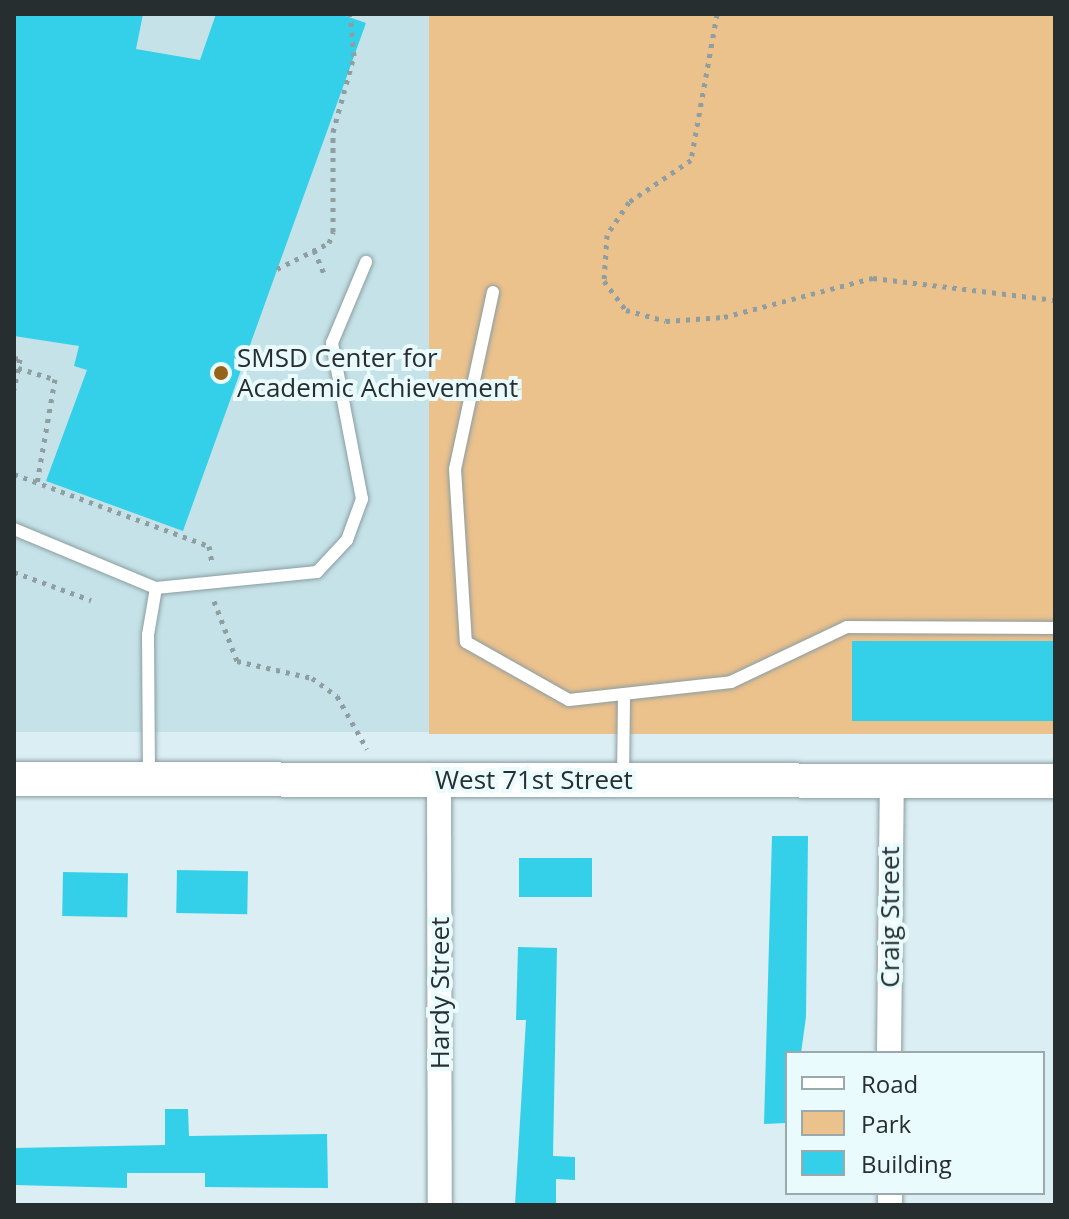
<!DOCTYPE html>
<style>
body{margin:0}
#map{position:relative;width:1069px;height:1219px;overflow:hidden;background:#daeef3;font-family:"Open Sans",sans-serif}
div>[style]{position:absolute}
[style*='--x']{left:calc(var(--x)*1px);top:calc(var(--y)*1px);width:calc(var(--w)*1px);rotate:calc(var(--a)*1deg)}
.built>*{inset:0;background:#c4e2e7;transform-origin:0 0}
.green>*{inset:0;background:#ebc18c;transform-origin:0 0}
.building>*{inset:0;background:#34d0ea;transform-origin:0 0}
.path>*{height:5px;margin-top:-2.5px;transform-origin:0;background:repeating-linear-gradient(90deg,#8f9ea1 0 4px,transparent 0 10px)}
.roads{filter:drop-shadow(0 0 2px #8a9da1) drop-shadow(0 0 2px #8a9da1)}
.lane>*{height:12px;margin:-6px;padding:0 6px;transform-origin:6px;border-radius:6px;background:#fff}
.street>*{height:24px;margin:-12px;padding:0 12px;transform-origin:12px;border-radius:12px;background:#fff}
.secondary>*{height:34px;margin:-17px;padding:0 17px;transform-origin:17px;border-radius:17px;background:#fff}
.dots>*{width:22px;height:22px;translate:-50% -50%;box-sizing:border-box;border:4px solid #eafbfe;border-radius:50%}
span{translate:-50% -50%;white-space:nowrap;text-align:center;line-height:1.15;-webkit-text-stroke:8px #eafbfe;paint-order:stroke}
.poi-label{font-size:26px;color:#262e30}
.left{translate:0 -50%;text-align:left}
.street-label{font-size:26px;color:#262e30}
.frame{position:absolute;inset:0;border:16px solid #262e30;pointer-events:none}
.legend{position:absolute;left:785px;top:1051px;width:260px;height:144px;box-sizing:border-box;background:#eafbfe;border:2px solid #9ca9ac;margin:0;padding:10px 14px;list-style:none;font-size:24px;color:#262e30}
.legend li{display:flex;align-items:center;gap:16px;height:40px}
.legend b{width:40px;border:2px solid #9ca9ac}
</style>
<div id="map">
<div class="built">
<div style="left:14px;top:14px;width:415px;height:718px"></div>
</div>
<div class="green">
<div style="left:429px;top:14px;width:626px;height:720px"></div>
</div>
<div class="building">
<div style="clip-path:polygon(14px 14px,143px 14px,136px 49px,200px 60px,216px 14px,340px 14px,366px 23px,183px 531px,46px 481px,87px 370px,74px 366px,79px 346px,14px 336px)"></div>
<div style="left:852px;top:641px;width:203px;height:80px"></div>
<div style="clip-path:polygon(772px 836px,808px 836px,806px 1017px,801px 1053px,787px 1053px,787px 1123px,764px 1124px)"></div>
<div style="left:519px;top:858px;width:73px;height:39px"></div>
<div style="left:177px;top:870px;width:71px;height:43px;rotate:1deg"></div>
<div style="left:63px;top:872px;width:65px;height:44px;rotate:1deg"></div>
<div style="clip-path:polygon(518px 947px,557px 948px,553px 1156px,575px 1157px,575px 1180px,556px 1179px,556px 1205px,515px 1205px,526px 1020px,516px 1020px)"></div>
<div style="clip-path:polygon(165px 1109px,188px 1109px,189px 1136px,327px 1134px,328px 1188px,205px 1187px,205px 1173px,127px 1173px,127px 1188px,14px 1185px,14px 1148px,165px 1145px)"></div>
</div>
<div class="path">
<div style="--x:717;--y:14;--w:148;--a:100.1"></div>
<div style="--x:691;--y:160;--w:75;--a:145.9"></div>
<div style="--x:629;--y:202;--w:40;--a:124"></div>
<div style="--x:607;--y:235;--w:46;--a:93.7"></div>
<div style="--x:604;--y:281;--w:36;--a:53"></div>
<div style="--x:626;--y:310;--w:41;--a:15.4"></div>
<div style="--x:666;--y:321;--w:58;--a:-3.9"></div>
<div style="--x:724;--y:317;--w:154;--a:-14.7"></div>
<div style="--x:873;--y:278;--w:183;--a:6.9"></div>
<div style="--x:314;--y:250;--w:28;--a:67"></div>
<div style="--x:277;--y:269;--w:58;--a:-26.6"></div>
<div style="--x:329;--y:243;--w:12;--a:-70"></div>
<div style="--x:333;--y:232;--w:100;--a:-90"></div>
<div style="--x:333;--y:132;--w:79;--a:-74.6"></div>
<div style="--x:354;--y:56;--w:42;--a:-95.4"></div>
<div style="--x:14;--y:358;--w:6;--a:9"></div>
<div style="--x:20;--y:359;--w:31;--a:101"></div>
<div style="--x:18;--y:368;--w:39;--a:17"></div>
<div style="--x:55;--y:379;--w:106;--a:99.8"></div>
<div style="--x:14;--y:474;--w:208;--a:20.3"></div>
<div style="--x:209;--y:546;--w:17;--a:80"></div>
<div style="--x:14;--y:572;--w:82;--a:20"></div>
<div style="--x:214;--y:601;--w:64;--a:69"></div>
<div style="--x:237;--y:661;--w:77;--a:12.8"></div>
<div style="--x:312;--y:678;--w:31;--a:36"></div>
<div style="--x:337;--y:696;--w:61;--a:60.5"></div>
</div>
<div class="roads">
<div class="lane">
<div style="--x:493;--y:292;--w:181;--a:102.1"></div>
<div style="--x:455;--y:469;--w:173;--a:86.4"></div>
<div style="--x:466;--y:642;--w:118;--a:29.4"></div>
<div style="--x:569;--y:700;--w:163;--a:-6.3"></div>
<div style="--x:731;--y:682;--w:128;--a:-25.4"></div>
<div style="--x:847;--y:627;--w:208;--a:0.3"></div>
<div style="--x:14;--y:529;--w:154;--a:22.6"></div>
<div style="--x:156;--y:588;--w:48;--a:99.7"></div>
<div style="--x:148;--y:635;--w:143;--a:89.6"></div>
<div style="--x:156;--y:588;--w:162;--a:-5.7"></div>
<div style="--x:317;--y:572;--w:44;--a:-46.8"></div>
<div style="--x:347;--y:540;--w:44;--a:-69.9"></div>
<div style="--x:362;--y:499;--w:159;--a:-100.9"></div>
<div style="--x:332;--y:343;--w:88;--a:-67.2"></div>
<div style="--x:623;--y:779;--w:85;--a:-89.3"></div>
</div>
<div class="street">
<div style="--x:439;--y:780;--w:425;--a:89.9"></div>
<div style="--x:889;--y:1053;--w:272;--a:-89.4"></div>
<div style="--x:890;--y:1193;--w:12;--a:90"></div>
</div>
<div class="secondary">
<div style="--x:14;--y:779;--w:1041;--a:0.11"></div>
</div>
</div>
<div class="dots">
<div style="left:221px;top:373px;background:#966417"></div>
</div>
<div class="poi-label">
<span class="left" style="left:237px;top:373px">SMSD Center for<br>Academic Achievement</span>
</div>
<div class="street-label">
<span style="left:534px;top:780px">West 71st Street</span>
<span style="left:890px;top:917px;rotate:-90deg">Craig Street</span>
<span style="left:440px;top:993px;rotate:-90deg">Hardy Street</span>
</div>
<div class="frame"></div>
<ul class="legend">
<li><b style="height:10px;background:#fff"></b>Road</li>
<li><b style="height:22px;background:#ebc18c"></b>Park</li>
<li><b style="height:22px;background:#34d0ea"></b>Building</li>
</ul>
</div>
